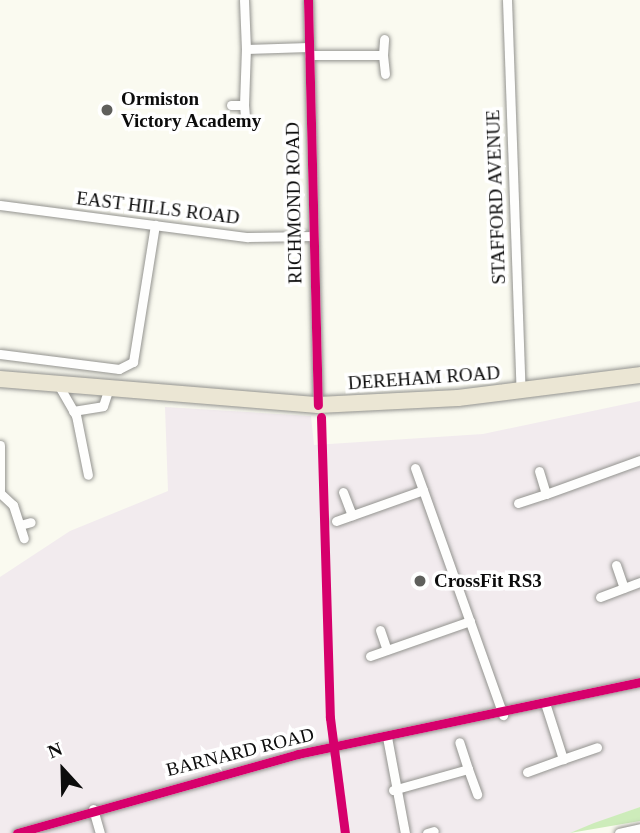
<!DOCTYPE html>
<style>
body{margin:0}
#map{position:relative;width:640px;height:833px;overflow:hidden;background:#fafaf0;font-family:Georgia,serif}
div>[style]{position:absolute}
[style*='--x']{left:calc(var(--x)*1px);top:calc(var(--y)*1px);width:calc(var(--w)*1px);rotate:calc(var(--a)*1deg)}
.industrial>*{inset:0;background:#f2ebee}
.forest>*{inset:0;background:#cdecba}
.roads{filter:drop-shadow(0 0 2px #93938f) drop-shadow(0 0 2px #93938f)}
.minor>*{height:9px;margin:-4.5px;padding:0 4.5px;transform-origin:4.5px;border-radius:4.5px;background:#fefefd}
.trunk>*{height:16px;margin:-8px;padding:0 8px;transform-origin:8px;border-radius:8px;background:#ebe6d4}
.cycleway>*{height:9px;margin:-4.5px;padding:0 4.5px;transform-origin:4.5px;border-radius:4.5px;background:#d6006c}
.dots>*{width:19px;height:19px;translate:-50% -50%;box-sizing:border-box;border:4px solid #fff;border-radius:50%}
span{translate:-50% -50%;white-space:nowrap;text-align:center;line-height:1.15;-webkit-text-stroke:7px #fff;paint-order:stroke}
.poi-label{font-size:19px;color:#0c0c0c;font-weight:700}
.left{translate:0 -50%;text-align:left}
.street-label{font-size:19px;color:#0c0c0c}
.north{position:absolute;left:28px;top:735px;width:70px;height:70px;-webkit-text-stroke:5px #fff;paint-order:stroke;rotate:338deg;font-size:19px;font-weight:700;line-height:28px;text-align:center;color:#0c0c0c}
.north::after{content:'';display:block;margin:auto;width:24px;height:32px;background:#0c0c0c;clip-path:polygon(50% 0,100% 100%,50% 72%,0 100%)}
</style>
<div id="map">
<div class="industrial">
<div style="clip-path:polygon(640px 401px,640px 807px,570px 833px,0 833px,0 577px,70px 531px,168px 491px,165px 407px,311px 416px,314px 445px,483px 434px)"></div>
</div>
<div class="forest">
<div style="clip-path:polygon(640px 807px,640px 821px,570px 833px,594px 823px)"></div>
</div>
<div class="roads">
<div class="minor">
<div style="--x:244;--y:0;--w:49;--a:87.7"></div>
<div style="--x:246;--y:49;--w:63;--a:-1.8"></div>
<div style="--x:308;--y:0;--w:405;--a:88.6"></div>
<div style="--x:507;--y:0;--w:392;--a:88"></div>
<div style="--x:309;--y:55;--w:74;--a:0"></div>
<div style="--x:383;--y:55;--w:16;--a:-86"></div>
<div style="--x:383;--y:55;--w:19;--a:84"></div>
<div style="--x:231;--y:105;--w:13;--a:0"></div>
<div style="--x:244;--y:105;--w:56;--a:-88"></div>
<div style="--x:244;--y:105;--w:11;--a:85"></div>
<div style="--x:0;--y:205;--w:250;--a:7.4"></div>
<div style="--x:248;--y:237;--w:65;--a:-0.9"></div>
<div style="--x:0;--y:354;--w:120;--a:7.2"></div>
<div style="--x:119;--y:369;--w:16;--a:-27"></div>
<div style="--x:133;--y:362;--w:139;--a:-80.9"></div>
<div style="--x:59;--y:386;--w:34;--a:60"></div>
<div style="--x:76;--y:415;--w:61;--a:78.7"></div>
<div style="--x:73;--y:411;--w:30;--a:-9"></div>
<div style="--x:103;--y:406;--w:16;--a:-72"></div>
<div style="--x:0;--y:445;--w:47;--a:90"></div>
<div style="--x:415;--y:468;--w:23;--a:70"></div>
<div style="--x:539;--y:471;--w:24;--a:73"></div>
<div style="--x:546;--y:494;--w:100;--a:-19.9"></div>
<div style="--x:343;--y:492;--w:25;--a:69"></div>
<div style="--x:0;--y:493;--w:18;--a:43"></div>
<div style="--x:13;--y:505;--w:35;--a:72"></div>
<div style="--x:518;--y:503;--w:29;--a:-18"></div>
<div style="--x:336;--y:521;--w:92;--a:-19.6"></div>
<div style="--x:423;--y:490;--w:239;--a:70.4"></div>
<div style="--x:20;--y:525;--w:11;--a:-15"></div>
<div style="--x:616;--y:565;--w:24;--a:71"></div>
<div style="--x:600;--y:597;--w:43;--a:-20.6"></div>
<div style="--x:380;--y:630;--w:21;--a:71"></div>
<div style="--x:370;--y:656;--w:106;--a:-19.3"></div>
<div style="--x:546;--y:706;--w:56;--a:72.2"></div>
<div style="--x:563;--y:759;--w:36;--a:-19"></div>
<div style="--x:387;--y:737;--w:98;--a:79.4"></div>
<div style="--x:468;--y:769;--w:27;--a:70"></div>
<div style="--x:527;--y:772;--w:38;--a:-20"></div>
<div style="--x:393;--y:790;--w:78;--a:-15.6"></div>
<div style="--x:468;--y:769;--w:28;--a:-108"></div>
<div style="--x:93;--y:809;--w:25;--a:74"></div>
<div style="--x:17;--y:833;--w:292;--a:-15.7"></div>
<div style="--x:298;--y:754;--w:349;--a:-11.9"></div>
<div style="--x:427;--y:833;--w:7;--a:-16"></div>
<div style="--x:619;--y:833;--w:22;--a:-13"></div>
</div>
<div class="trunk">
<div style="--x:0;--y:379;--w:319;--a:4.7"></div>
<div style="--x:318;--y:405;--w:140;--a:-2.9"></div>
<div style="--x:458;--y:398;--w:183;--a:-7.2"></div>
</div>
</div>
<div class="cycleway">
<div style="--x:308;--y:0;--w:405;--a:88.6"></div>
<div style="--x:321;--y:417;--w:301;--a:88.3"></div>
<div style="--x:330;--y:718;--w:116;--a:82.6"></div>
<div style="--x:17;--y:833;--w:292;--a:-15.7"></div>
<div style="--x:298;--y:754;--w:349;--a:-11.9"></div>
</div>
<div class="dots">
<div style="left:107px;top:110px;background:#5f5f5c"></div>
<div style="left:420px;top:581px;background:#5f5f5c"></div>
</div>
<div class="poi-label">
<span class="left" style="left:121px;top:110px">Ormiston<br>Victory Academy</span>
<span class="left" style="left:434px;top:581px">CrossFit RS3</span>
</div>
<div class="street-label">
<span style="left:496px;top:197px;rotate:-92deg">STAFFORD AVENUE</span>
<span style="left:294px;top:203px;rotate:-91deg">RICHMOND ROAD</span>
<span style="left:158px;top:208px;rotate:7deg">EAST HILLS ROAD</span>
<span style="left:424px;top:378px;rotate:-4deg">DEREHAM ROAD</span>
<span style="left:240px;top:752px;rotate:-14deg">BARNARD ROAD</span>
</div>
<div class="north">N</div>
</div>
